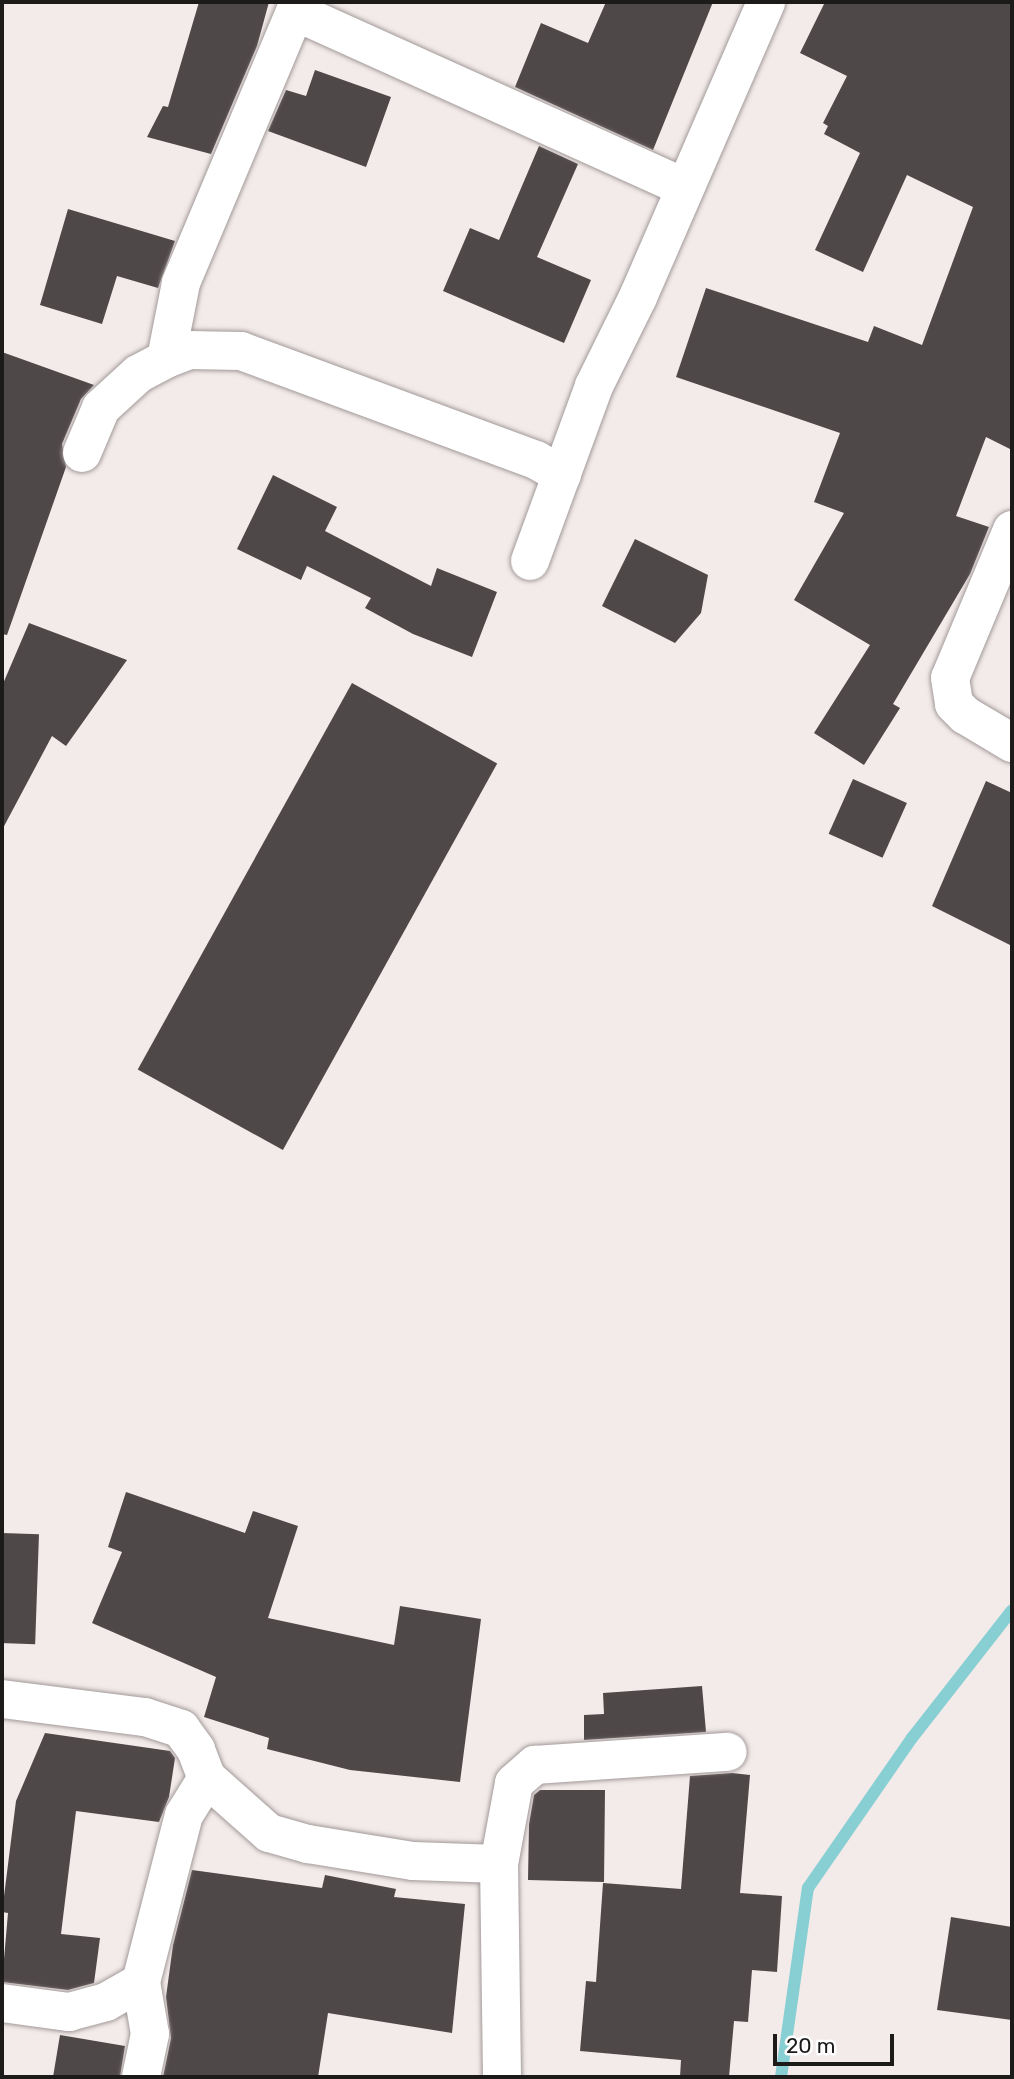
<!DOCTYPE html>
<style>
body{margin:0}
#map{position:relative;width:1014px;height:2079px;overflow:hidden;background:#f3eaea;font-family:Rubik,sans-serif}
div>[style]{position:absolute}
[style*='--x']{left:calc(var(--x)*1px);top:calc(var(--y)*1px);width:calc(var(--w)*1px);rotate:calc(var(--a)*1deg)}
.stream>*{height:12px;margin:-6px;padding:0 6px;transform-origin:6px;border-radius:6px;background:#87cfd2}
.building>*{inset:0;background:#4f4848;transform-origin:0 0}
.roads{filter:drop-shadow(0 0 2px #a29999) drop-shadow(0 0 2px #a29999)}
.minor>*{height:38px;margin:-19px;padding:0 19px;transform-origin:19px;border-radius:19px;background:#fff}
span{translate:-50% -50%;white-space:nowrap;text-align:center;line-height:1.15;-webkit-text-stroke:7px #fff;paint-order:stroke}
.frame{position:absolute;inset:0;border:4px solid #1d1a1a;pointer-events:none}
.scale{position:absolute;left:773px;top:2034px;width:121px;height:32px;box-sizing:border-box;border:4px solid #1d1a1a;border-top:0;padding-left:9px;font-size:21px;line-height:24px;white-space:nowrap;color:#1d1a1a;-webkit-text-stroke:5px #fff;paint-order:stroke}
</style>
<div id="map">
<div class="stream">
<div style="--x:781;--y:2077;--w:191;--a:-81.9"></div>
<div style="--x:808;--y:1888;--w:183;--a:-55.3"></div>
<div style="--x:912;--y:1738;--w:162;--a:-52"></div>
</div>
<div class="building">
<div style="clip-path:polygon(199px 2px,269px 2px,257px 46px,211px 154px,147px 137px,163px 106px,168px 107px)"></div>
<div style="clip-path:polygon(606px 2px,713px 2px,653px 150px,515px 87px,541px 23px,588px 43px)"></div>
<div style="clip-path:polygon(825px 2px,1012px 2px,1012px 450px,986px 437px,956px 516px,989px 527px,970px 574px,893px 704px,900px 708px,864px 765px,814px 733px,870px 645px,794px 600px,844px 513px,814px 502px,840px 433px,676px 377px,706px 288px,868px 342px,874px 326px,922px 345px,973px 207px,907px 175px,863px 272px,815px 250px,860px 153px,824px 134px,828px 126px,823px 123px,847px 76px,800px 53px)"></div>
<div style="clip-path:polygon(315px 70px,391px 97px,366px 167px,268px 131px,286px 90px,306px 96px)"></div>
<div style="clip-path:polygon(539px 146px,578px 164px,537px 257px,591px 280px,564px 343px,443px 291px,470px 228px,499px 240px)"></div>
<div style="clip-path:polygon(68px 209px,175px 241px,158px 288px,117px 276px,102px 324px,40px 305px)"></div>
<div style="clip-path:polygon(2px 352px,94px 385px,81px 399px,62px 444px,66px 467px,7px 635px,2px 634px)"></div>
<div style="clip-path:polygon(273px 475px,337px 507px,325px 531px,431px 586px,437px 568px,497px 592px,472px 657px,413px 634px,365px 608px,371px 598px,307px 566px,301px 580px,237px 549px)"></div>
<div style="clip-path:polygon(635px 539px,708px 575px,701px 613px,675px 643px,602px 606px)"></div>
<div style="clip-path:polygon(29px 623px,127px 660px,66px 746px,52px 736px,2px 830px,2px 686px)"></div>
<div style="left:352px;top:683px;width:166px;height:442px;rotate:29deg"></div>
<div style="left:853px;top:779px;width:59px;height:60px;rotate:24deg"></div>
<div style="clip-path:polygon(986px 781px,1012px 793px,1012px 946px,932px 906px)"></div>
<div style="clip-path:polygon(126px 1492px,245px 1533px,253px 1511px,298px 1526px,268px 1618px,394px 1645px,400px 1606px,481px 1619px,460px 1782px,350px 1770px,267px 1749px,269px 1738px,204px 1717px,216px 1677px,92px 1623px,122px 1552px,108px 1547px)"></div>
<div style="left:2px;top:1533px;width:37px;height:110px;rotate:2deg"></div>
<div style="clip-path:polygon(702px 1686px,706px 1732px,584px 1740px,584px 1715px,604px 1714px,603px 1693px)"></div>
<div style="clip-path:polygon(45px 1733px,170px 1751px,175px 1758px,169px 1797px,159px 1822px,76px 1811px,61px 1934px,100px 1938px,94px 1983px,68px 1990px,2px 1982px,8px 1913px,2px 1912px,16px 1801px)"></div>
<div style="clip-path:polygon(732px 1773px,750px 1775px,740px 1893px,782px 1896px,777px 1972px,752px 1970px,748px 2022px,734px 2021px,729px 2077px,680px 2077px,681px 2060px,580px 2051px,586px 1981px,596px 1982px,603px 1883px,681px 1889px,690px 1776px)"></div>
<div style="clip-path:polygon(540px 1790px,605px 1790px,604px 1882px,528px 1880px,529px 1824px,534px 1795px)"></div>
<div style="clip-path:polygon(192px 1870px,322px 1888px,325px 1875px,396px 1889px,394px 1897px,465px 1904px,452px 2033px,328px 2013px,318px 2077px,163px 2077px,171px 2038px,166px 1997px,173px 1945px)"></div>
<div style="clip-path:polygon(951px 1917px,1012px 1927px,1012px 2020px,937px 2010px)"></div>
<div style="clip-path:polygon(60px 2035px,125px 2046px,120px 2077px,53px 2077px)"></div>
</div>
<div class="roads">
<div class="minor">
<div style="--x:299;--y:2;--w:305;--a:112.8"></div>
<div style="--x:181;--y:283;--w:77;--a:101.2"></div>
<div style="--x:166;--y:359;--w:25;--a:-21"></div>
<div style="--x:189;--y:350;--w:52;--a:1.1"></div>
<div style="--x:241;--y:351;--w:314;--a:20.3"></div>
<div style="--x:536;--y:460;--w:30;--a:30"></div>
<div style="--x:296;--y:12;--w:427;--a:24.3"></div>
<div style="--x:82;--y:453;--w:49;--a:-67.1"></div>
<div style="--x:101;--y:408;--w:50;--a:-42.6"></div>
<div style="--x:138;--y:374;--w:32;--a:-28"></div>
<div style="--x:1012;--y:530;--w:160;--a:112.7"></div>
<div style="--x:950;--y:678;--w:26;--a:81"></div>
<div style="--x:954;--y:704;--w:16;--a:45"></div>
<div style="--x:965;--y:715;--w:55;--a:30.8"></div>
<div style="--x:530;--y:561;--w:186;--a:-69.9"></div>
<div style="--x:594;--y:386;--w:99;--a:-63.7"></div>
<div style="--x:638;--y:297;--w:322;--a:-66.5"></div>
<div style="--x:2;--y:1699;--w:144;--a:7.2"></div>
<div style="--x:145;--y:1717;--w:38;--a:18"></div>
<div style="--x:181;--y:1729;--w:26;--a:54"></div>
<div style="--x:196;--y:1750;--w:30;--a:69"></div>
<div style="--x:207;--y:1778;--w:83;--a:41.6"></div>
<div style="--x:269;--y:1833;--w:41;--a:15.8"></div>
<div style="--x:308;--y:1844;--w:106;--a:9.2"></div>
<div style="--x:413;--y:1861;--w:86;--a:2"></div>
<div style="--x:2;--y:2003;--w:68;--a:7.7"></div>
<div style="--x:69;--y:2012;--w:38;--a:-15"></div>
<div style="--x:106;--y:2002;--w:40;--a:-29.7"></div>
<div style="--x:141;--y:2077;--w:44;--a:-78.2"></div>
<div style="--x:150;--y:2034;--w:53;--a:-99.8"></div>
<div style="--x:141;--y:1982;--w:172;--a:-75.6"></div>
<div style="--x:184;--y:1815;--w:44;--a:-58.1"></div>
<div style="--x:502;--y:2077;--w:213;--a:-90.8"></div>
<div style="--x:499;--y:1864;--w:82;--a:-79.5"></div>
<div style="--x:514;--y:1783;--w:28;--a:-41"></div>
<div style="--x:535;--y:1765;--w:193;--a:-3.9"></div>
</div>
</div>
<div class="frame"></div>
<div class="scale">20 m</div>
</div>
